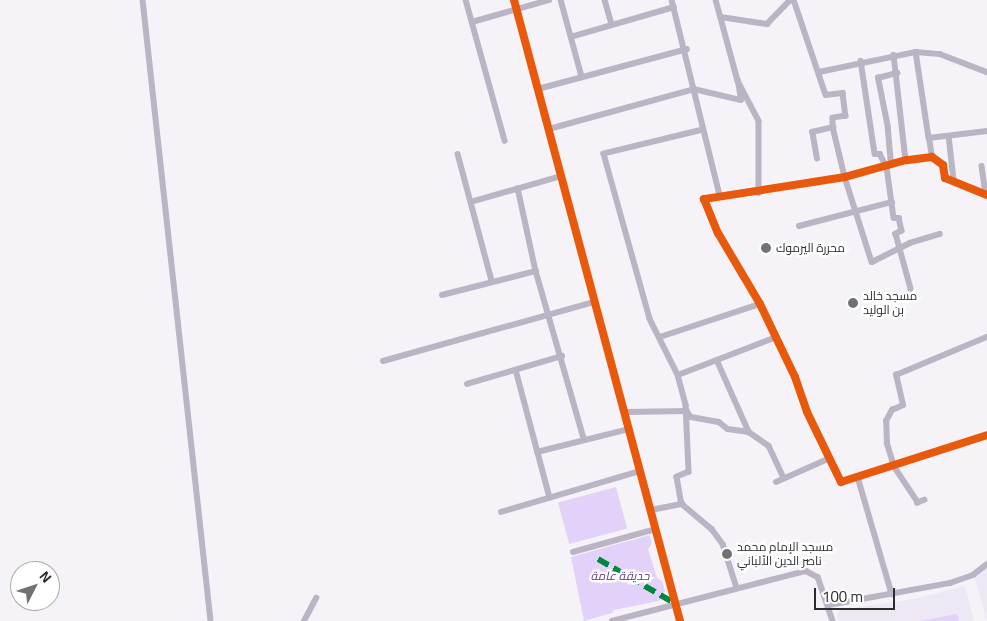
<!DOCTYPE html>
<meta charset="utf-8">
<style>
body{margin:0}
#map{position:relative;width:987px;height:621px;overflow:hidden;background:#f5f3f8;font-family:Georgia,Cairo,serif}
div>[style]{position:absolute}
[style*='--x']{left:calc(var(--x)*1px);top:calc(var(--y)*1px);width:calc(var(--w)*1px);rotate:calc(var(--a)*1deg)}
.built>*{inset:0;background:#ede8f4}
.green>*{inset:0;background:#e2d2f9;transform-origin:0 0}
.minor>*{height:5.5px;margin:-2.75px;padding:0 2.75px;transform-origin:2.75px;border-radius:2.75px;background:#bab4c4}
.quiet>*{height:6px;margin-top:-3px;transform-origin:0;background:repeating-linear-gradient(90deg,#00873e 0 12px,transparent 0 18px)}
.cycleway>*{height:8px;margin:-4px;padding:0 4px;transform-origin:4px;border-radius:4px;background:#e8590c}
.dots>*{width:14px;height:14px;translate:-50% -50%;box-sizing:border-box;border:2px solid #fff;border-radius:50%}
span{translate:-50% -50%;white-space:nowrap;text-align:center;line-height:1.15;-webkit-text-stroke:4.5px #fff;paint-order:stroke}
.poi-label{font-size:12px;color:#2c2b2e}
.left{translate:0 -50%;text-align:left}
.park-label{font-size:12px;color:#643a91;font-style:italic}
.north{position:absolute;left:10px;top:561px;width:50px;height:50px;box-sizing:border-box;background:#fff;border:1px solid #abaaab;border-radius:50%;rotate:49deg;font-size:14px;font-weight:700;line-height:20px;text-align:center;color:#2c2b2e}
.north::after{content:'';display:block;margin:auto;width:18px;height:22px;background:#727175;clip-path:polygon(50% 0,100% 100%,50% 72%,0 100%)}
.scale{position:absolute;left:814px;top:588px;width:81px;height:22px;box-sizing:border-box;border:2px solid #2c2b2e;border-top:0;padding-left:6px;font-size:15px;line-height:18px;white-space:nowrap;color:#2c2b2e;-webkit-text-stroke:4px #fff;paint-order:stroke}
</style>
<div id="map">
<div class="built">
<div style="clip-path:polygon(987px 567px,987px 621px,974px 576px)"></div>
<div style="clip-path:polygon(965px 586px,974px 621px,839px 621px,837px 614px,840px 610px,913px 599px)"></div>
</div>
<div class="green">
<div style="left:616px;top:487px;width:43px;height:60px;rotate:75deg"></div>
<div style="clip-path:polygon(650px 535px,652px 544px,648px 549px,657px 578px,662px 581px,665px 591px,659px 601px,614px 610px,612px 613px,584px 621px,571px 557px)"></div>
<div style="clip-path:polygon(957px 614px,959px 621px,919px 621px,920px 621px)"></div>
</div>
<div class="minor">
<div style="--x:143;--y:0;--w:625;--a:83.75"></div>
<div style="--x:466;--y:0;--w:146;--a:74.5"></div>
<div style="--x:514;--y:0;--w:643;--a:75.03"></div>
<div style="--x:561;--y:0;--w:80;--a:74.7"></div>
<div style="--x:605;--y:0;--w:26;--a:74"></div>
<div style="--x:672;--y:0;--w:201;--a:76.2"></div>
<div style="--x:716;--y:0;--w:84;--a:74.8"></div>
<div style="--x:738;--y:81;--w:45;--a:62.3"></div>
<div style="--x:759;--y:121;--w:72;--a:90"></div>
<div style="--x:794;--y:0;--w:100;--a:71.4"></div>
<div style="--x:826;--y:95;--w:17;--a:-7"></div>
<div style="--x:843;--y:93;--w:23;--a:83"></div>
<div style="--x:846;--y:116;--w:13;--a:171"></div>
<div style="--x:833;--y:118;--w:9;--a:90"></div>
<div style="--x:833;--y:127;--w:51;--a:76.5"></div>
<div style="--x:845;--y:177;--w:89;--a:72.4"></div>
<div style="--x:872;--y:262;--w:42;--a:-26.6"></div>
<div style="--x:910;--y:243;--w:31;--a:-17"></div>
<div style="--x:721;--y:17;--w:47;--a:8.7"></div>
<div style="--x:767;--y:24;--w:33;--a:-46"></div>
<div style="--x:472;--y:22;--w:80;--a:-15.9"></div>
<div style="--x:571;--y:37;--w:107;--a:-16.2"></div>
<div style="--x:916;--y:52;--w:87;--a:81.4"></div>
<div style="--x:894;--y:55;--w:106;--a:83.5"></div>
<div style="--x:861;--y:61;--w:94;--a:81.4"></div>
<div style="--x:875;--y:154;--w:5;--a:0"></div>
<div style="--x:880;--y:154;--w:15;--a:62"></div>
<div style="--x:887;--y:167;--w:51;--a:82.2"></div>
<div style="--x:894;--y:218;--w:5;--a:0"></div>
<div style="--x:899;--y:218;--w:13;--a:77"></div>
<div style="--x:902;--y:231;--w:7;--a:153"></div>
<div style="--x:896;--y:234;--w:68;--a:74.7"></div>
<div style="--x:819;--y:72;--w:99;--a:-11.7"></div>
<div style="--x:916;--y:52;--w:24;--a:5"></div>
<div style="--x:940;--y:54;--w:50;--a:21"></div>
<div style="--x:538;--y:89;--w:154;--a:-15"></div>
<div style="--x:549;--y:129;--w:150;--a:-15.4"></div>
<div style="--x:694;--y:89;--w:48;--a:13.2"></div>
<div style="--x:741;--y:100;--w:19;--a:-99"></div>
<div style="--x:703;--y:130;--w:102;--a:166.4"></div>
<div style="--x:604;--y:154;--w:171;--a:74.4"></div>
<div style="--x:650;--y:319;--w:63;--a:63.4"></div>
<div style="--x:678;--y:375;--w:31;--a:75"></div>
<div style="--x:686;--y:405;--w:67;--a:87.4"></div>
<div style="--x:689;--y:472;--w:13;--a:157"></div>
<div style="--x:677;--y:477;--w:27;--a:80"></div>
<div style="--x:682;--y:504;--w:39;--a:40"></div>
<div style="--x:712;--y:529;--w:19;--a:54"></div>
<div style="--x:723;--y:544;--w:46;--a:72.3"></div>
<div style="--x:949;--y:136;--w:44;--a:83.5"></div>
<div style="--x:458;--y:154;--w:131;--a:75"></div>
<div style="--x:932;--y:157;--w:19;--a:-99"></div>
<div style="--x:929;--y:138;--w:58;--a:-6.9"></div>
<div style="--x:817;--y:159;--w:27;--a:-100"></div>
<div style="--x:812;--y:132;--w:22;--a:-13"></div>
<div style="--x:891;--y:165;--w:37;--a:-95"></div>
<div style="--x:888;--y:128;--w:51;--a:-101.3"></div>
<div style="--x:878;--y:78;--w:20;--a:-15"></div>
<div style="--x:982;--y:166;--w:29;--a:82"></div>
<div style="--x:518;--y:188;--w:85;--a:77.8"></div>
<div style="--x:536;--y:271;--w:174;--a:74"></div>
<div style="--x:987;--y:195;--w:45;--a:-158"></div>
<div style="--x:945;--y:178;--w:13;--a:-99"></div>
<div style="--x:943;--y:165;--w:14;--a:-144"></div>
<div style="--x:932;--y:157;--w:26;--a:173"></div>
<div style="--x:906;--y:160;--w:63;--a:164.4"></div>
<div style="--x:845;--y:177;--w:143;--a:171.1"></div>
<div style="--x:704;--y:199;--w:37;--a:68"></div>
<div style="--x:718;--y:233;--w:82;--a:59.4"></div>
<div style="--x:760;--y:304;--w:81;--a:64.4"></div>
<div style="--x:795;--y:377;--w:37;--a:71"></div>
<div style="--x:807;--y:412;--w:78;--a:64.1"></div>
<div style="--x:841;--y:482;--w:153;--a:-17.8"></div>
<div style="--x:471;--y:202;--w:94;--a:-16.1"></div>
<div style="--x:799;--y:226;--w:96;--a:-14.5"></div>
<div style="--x:442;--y:295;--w:97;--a:-14.3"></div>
<div style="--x:660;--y:337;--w:105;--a:-18.3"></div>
<div style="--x:717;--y:360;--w:79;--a:66"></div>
<div style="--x:383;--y:361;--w:220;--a:-15.6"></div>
<div style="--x:516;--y:370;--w:132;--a:75.1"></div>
<div style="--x:678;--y:375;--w:103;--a:-21.1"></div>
<div style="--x:467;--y:384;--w:99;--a:-16.4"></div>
<div style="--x:625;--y:412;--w:62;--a:-0.9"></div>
<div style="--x:687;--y:411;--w:7;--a:56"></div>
<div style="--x:691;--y:417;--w:28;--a:10"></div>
<div style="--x:719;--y:422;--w:11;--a:38"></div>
<div style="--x:728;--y:429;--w:21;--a:8"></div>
<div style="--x:749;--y:432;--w:24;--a:35"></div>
<div style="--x:769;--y:446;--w:35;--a:65"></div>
<div style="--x:537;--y:452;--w:95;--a:-14"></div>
<div style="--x:858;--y:477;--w:122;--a:73.8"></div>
<div style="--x:776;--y:482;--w:57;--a:-23.9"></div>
<div style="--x:925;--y:500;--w:8;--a:157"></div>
<div style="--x:918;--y:503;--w:43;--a:-123.7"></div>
<div style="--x:894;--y:467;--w:24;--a:-107"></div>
<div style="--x:887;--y:444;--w:23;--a:-92"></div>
<div style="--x:886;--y:421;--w:13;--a:-61"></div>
<div style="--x:892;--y:410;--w:12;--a:-24"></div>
<div style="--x:903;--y:405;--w:31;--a:-103"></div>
<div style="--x:896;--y:375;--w:99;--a:-22.7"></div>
<div style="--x:651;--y:510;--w:32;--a:-11"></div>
<div style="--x:501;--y:512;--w:145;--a:-16.4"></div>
<div style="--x:573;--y:552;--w:86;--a:-15.5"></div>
<div style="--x:829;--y:605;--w:123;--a:-10.3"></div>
<div style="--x:950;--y:583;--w:24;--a:-19"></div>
<div style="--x:973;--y:575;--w:18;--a:-38"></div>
<div style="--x:304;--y:621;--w:26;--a:-62"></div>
<div style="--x:612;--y:621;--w:200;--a:-14.5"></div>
<div style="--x:806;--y:571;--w:13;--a:27"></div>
<div style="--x:818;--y:577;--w:46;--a:71.2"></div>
</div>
<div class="quiet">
<div style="--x:598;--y:559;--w:90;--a:30"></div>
</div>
<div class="cycleway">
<div style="--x:514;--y:0;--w:643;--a:75.03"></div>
<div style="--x:987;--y:195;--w:45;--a:-158"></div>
<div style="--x:945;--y:178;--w:13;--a:-99"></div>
<div style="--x:943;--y:165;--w:14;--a:-144"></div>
<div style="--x:932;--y:157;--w:26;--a:173"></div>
<div style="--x:906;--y:160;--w:63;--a:164.4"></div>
<div style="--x:845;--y:177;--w:143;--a:171.1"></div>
<div style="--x:704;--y:199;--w:37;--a:68"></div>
<div style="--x:718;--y:233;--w:82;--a:59.4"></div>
<div style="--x:760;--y:304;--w:81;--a:64.4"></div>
<div style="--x:795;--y:377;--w:37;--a:71"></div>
<div style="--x:807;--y:412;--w:78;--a:64.1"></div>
<div style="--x:841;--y:482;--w:153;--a:-17.8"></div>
</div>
<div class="dots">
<div style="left:766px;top:248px;background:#727175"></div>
<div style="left:853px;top:303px;background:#727175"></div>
<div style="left:727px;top:554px;background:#727175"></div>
</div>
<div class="poi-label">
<span class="left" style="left:776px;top:248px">محررة اليرموك</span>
<span class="left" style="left:863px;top:303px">مسجد خالد<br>بن الوليد</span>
<span class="left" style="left:737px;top:554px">مسجد الإمام محمد<br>ناصر الدين الألباني</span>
</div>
<div class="park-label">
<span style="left:620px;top:576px">حديقة عامة</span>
</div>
<div class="north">N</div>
<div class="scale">100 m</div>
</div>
